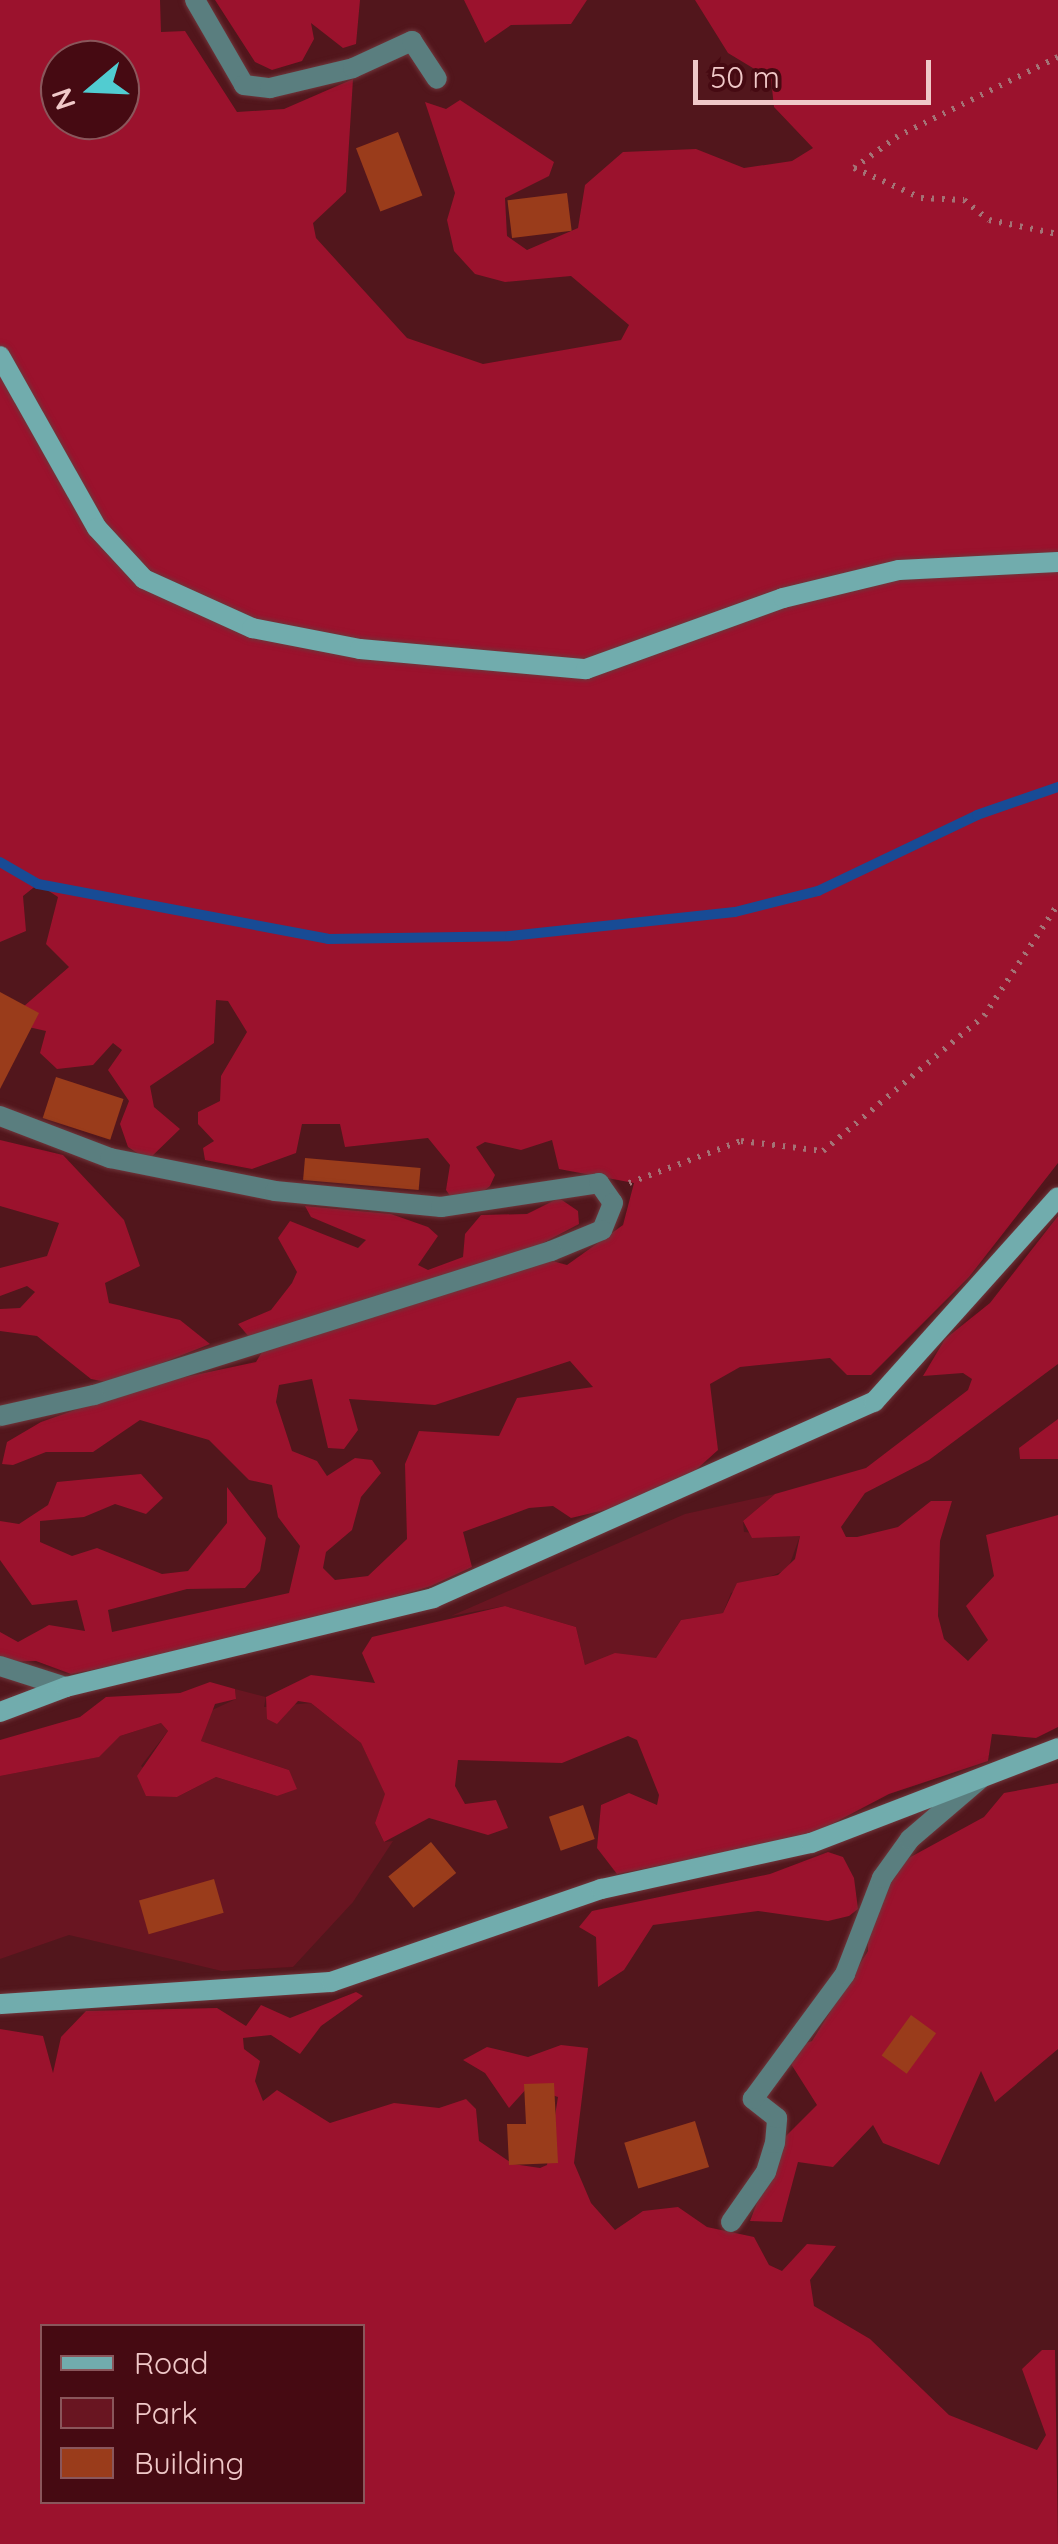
<!DOCTYPE html>
<style>
body{margin:0}
#map{position:relative;width:1058px;height:2544px;overflow:hidden;background:#52161c;font-family:Quicksand,sans-serif}
div>[style]{position:absolute}
[style*='--x']{left:calc(var(--x)*1px);top:calc(var(--y)*1px);width:calc(var(--w)*1px);rotate:calc(var(--a)*1deg)}
.green>*{inset:0;background:#691521}
.forest>*{inset:0;background:#9b122d}
.stream>*{height:10px;margin:-5px;padding:0 5px;transform-origin:5px;border-radius:5px;background:#184b95}
.building>*{inset:0;background:#9a3c1b;transform-origin:0 0}
.path>*{height:6px;margin-top:-3px;transform-origin:0;background:repeating-linear-gradient(90deg,#a47376 0 2.5px,transparent 0 10.5px)}
.roads{filter:drop-shadow(0 0 2px #6e363b) drop-shadow(0 0 2px #6e363b)}
.lane>*{height:20px;margin:-10px;padding:0 10px;transform-origin:10px;border-radius:10px;background:#5a7e7f}
.street>*{height:20px;margin:-10px;padding:0 10px;transform-origin:10px;border-radius:10px;background:#5a7e7f}
.secondary>*{height:20px;margin:-10px;padding:0 10px;transform-origin:10px;border-radius:10px;background:#71acad}
span{translate:-50% -50%;white-space:nowrap;text-align:center;line-height:1.15;-webkit-text-stroke:9px #460a12;paint-order:stroke}
.legend{position:absolute;left:40px;top:2324px;width:325px;height:180px;box-sizing:border-box;background:#460a12;border:2px solid #8a565b;margin:0;padding:12px 18px;list-style:none;font-size:30px;color:#f0c8c8}
.legend li{display:flex;align-items:center;gap:20px;height:50px}
.legend b{width:50px;border:2px solid #8a565b}
.north{position:absolute;left:40px;top:40px;width:100px;height:100px;box-sizing:border-box;background:#460a12;border:2px solid #8a565b;border-radius:50%;rotate:251deg;font-size:28px;font-weight:700;line-height:40px;text-align:center;color:#f0c8c8}
.north::after{content:'';display:block;margin:auto;width:35px;height:45px;background:#51ccd1;clip-path:polygon(50% 0,100% 100%,50% 72%,0 100%)}
.scale{position:absolute;left:693px;top:60px;width:238px;height:45px;box-sizing:border-box;border:5px solid #f0c8c8;border-top:0;padding-left:12px;font-size:30px;line-height:35px;white-space:nowrap;color:#f0c8c8;-webkit-text-stroke:8px #460a12;paint-order:stroke}
</style>
<div id="map">
<div class="green">
<div style="clip-path:polygon(775px 1494px,743px 1521px,744px 1532px,800px 1536px,788px 1569px,731px 1593px,723px 1613px,681px 1620px,656px 1658px,585px 1665px,576px 1627px,505px 1606px,451px 1616px,685px 1514px)"></div>
<div style="clip-path:polygon(235px 1689px,266px 1697px,264px 1707px,311px 1703px,361px 1743px,386px 1794px,375px 1823px,384px 1842px,393px 1841px,353px 1902px,293px 1967px,222px 1971px,69px 1935px,0 1959px,0 1776px,98px 1757px,120px 1736px,161px 1723px,168px 1731px,141px 1766px,177px 1797px,216px 1777px,277px 1796px,289px 1770px,201px 1741px,210px 1711px,236px 1699px)"></div>
</div>
<div class="forest">
<div style="clip-path:polygon(evenodd,0 0,160px 0,161px 32px,185px 31px,237px 112px,284px 109px,353px 79px,346px 192px,313px 223px,316px 238px,407px 338px,483px 364px,621px 340px,629px 325px,571px 276px,505px 282px,475px 274px,454px 251px,447px 220px,455px 193px,425px 102px,446px 109px,460px 100px,554px 162px,549px 176px,505px 198px,507px 236px,527px 250px,578px 228px,585px 185px,623px 152px,696px 149px,744px 168px,792px 161px,813px 148px,774px 107px,771px 79px,728px 53px,695px 0,1058px 0,1058px 1163px,969px 1277px,871px 1375px,847px 1375px,830px 1358px,740px 1367px,710px 1384px,718px 1450px,687px 1478px,609px 1509px,571px 1518px,553px 1506px,529px 1508px,463px 1532px,472px 1567px,431px 1586px,277px 1633px,71px 1674px,36px 1661px,0 1662px,0 1632px,18px 1642px,49px 1625px,85px 1631px,77px 1600px,32px 1605px,0 1560px,0 1521px,19px 1524px,48px 1505px,57px 1482px,141px 1474px,163px 1498px,146px 1514px,115px 1504px,84px 1517px,40px 1521px,40px 1542px,72px 1556px,97px 1548px,162px 1574px,188px 1571px,227px 1523px,227px 1487px,266px 1538px,260px 1571px,245px 1588px,187px 1589px,108px 1610px,112px 1632px,289px 1593px,300px 1546px,278px 1517px,272px 1485px,249px 1480px,209px 1440px,140px 1420px,93px 1452px,46px 1452px,13px 1465px,2px 1464px,7px 1442px,41px 1422px,143px 1386px,256px 1362px,262px 1352px,238px 1324px,271px 1310px,292px 1283px,297px 1272px,278px 1238px,290px 1221px,358px 1248px,366px 1240px,311px 1217px,305px 1206px,391px 1214px,428px 1227px,438px 1236px,418px 1265px,428px 1270px,463px 1257px,465px 1234px,481px 1215px,527px 1214px,559px 1198px,578px 1211px,579px 1224px,539px 1245px,545px 1259px,567px 1265px,623px 1225px,634px 1183px,559px 1169px,552px 1140px,521px 1150px,485px 1142px,476px 1147px,495px 1175px,490px 1186px,475px 1198px,453px 1200px,446px 1190px,450px 1165px,428px 1138px,345px 1147px,340px 1124px,302px 1124px,296px 1153px,252px 1169px,205px 1160px,203px 1148px,214px 1141px,198px 1124px,198px 1112px,220px 1101px,221px 1076px,247px 1032px,228px 1001px,216px 1000px,214px 1043px,150px 1086px,154px 1107px,180px 1129px,148px 1160px,128px 1147px,120px 1124px,129px 1101px,108px 1070px,122px 1050px,113px 1043px,93px 1065px,57px 1069px,40px 1053px,46px 1031px,24px 1026px,23px 1007px,69px 967px,46px 944px,58px 897px,38px 884px,23px 896px,26px 931px,0 942px,0 0,60px 60px,120px 60px,120px 120px,60px 120px,60px 60px,0 0,570px 1361px,593px 1387px,517px 1398px,499px 1436px,419px 1431px,405px 1464px,407px 1539px,368px 1576px,335px 1580px,323px 1568px,326px 1552px,352px 1530px,361px 1497px,381px 1473px,372px 1460px,355px 1458px,327px 1476px,317px 1461px,292px 1451px,276px 1402px,279px 1385px,312px 1379px,328px 1448px,344px 1449px,358px 1430px,349px 1399px,435px 1405px,570px 1361px)"></div>
<div style="clip-path:polygon(215px 0,360px 0,356px 44px,343px 48px,311px 23px,314px 39px,302px 61px,272px 70px,255px 62px)"></div>
<div style="clip-path:polygon(464px 0,587px 0,571px 24px,511px 25px,485px 43px)"></div>
<div style="clip-path:polygon(0 1140px,63px 1155px,124px 1220px,140px 1266px,105px 1283px,109px 1303px,180px 1320px,210px 1344px,111px 1383px,91px 1379px,37px 1336px,0 1331px,0 1309px,20px 1308px,35px 1292px,27px 1286px,0 1296px,0 1268px,47px 1256px,59px 1223px,0 1206px)"></div>
<div style="clip-path:polygon(1058px 1216px,1058px 1364px,929px 1460px,865px 1493px,841px 1527px,846px 1537px,857px 1537px,898px 1527px,931px 1501px,952px 1501px,940px 1541px,938px 1616px,944px 1639px,968px 1661px,988px 1640px,966px 1606px,994px 1576px,986px 1535px,1058px 1515px,1058px 1727px,1036px 1738px,992px 1734px,988px 1761px,889px 1794px,807px 1837px,617px 1874px,597px 1848px,601px 1805px,629px 1793px,657px 1805px,659px 1795px,637px 1740px,628px 1736px,562px 1763px,458px 1760px,455px 1786px,465px 1804px,496px 1800px,508px 1828px,488px 1835px,429px 1818px,384px 1842px,375px 1823px,385px 1794px,361px 1743px,311px 1703px,298px 1701px,277px 1724px,267px 1719px,266px 1697px,311px 1675px,375px 1683px,362px 1653px,372px 1637px,505px 1606px,576px 1627px,585px 1665px,615px 1653px,656px 1658px,681px 1620px,723px 1613px,737px 1583px,778px 1575px,795px 1559px,800px 1536px,752px 1538px,743px 1521px,775px 1494px,866px 1468px,968px 1390px,972px 1379px,963px 1373px,923px 1376px,945px 1339px,990px 1303px)"></div>
<div style="clip-path:polygon(1058px 1419px,1058px 1459px,1020px 1459px,1019px 1448px)"></div>
<div style="clip-path:polygon(210px 1682px,235px 1689px,236px 1699px,215px 1704px,201px 1741px,289px 1770px,297px 1789px,277px 1796px,216px 1777px,177px 1797px,146px 1796px,137px 1776px,168px 1731px,161px 1723px,120px 1736px,99px 1757px,0 1776px,0 1740px,80px 1717px,106px 1697px,180px 1693px)"></div>
<div style="clip-path:polygon(1058px 1783px,1058px 2049px,995px 2102px,981px 2071px,939px 2165px,883px 2143px,873px 2125px,833px 2167px,798px 2162px,782px 2222px,750px 2221px,780px 2142px,817px 2105px,791px 2064px,798px 2046px,812px 2041px,868px 1951px,868px 1929px,894px 1866px,984px 1817px,1004px 1793px)"></div>
<div style="clip-path:polygon(828px 1852px,843px 1857px,854px 1878px,858px 1909px,849px 1916px,828px 1921px,758px 1911px,653px 1925px,624px 1970px,598px 1987px,596px 1937px,579px 1927px,592px 1911px,770px 1874px)"></div>
<div style="clip-path:polygon(evenodd,356px 1992px,363px 1996px,321px 2026px,300px 2054px,271px 2035px,243px 2038px,244px 2049px,260px 2061px,255px 2081px,263px 2101px,277px 2090px,330px 2123px,394px 2103px,439px 2108px,466px 2099px,476px 2109px,479px 2141px,513px 2164px,540px 2168px,547px 2165px,558px 2097px,528px 2087px,509px 2108px,485px 2073px,463px 2060px,487px 2047px,528px 2057px,561px 2045px,588px 2048px,574px 2163px,591px 2203px,615px 2230px,643px 2211px,678px 2207px,707px 2227px,754px 2237px,769px 2265px,782px 2271px,807px 2244px,836px 2246px,810px 2280px,814px 2306px,870px 2339px,949px 2415px,1037px 2450px,1046px 2435px,1022px 2369px,1042px 2350px,1055px 2350px,1058px 2544px,0 2544px,0 2029px,43px 2036px,53px 2073px,61px 2037px,86px 2011px,217px 2008px,246px 2026px,261px 2005px,290px 2018px,356px 1992px,42px 2326px,362px 2326px,362px 2502px,42px 2502px,42px 2326px)"></div>
</div>
<div class="stream">
<div style="--x:0;--y:862;--w:44;--a:30.1"></div>
<div style="--x:38;--y:884;--w:295;--a:10.7"></div>
<div style="--x:328;--y:939;--w:182;--a:-0.9"></div>
<div style="--x:510;--y:936;--w:226;--a:-6.1"></div>
<div style="--x:735;--y:912;--w:86;--a:-14.2"></div>
<div style="--x:818;--y:891;--w:176;--a:-25.5"></div>
<div style="--x:977;--y:815;--w:86;--a:-19.1"></div>
</div>
<div class="building">
<div style="left:398px;top:132px;width:68px;height:45px;rotate:69deg"></div>
<div style="left:567px;top:193px;width:38px;height:60px;rotate:83deg"></div>
<div style="clip-path:polygon(0 992px,39px 1013px,0 1089px)"></div>
<div style="left:56px;top:1077px;width:71px;height:43px;rotate:18deg"></div>
<div style="left:305px;top:1158px;width:116px;height:22px;rotate:5deg"></div>
<div style="left:583px;top:1805px;width:36px;height:36px;rotate:71deg"></div>
<div style="left:431px;top:1842px;width:40px;height:55px;rotate:51deg"></div>
<div style="left:214px;top:1879px;width:35px;height:78px;rotate:74deg"></div>
<div style="left:911px;top:2015px;width:31px;height:50px;rotate:36deg"></div>
<div style="clip-path:polygon(554px 2083px,558px 2163px,509px 2165px,507px 2124px,526px 2124px,524px 2084px)"></div>
<div style="left:695px;top:2121px;width:48px;height:74px;rotate:73deg"></div>
</div>
<div class="path">
<div style="--x:1058;--y:57;--w:178;--a:153.7"></div>
<div style="--x:898;--y:136;--w:54;--a:144"></div>
<div style="--x:854;--y:168;--w:73;--a:24.1"></div>
<div style="--x:921;--y:198;--w:43;--a:2.7"></div>
<div style="--x:964;--y:200;--w:32;--a:39"></div>
<div style="--x:989;--y:220;--w:70;--a:11.5"></div>
<div style="--x:629;--y:1183;--w:120;--a:-20.6"></div>
<div style="--x:741;--y:1141;--w:83;--a:7"></div>
<div style="--x:823;--y:1151;--w:210;--a:-40"></div>
<div style="--x:984;--y:1016;--w:134;--a:-56.5"></div>
</div>
<div class="roads">
<div class="lane">
<div style="--x:731;--y:2222;--w:61;--a:-55"></div>
<div style="--x:766;--y:2172;--w:30;--a:-73"></div>
<div style="--x:775;--y:2143;--w:25;--a:-85"></div>
<div style="--x:777;--y:2118;--w:31;--a:-142"></div>
<div style="--x:753;--y:2099;--w:155;--a:-53.6"></div>
<div style="--x:845;--y:1974;--w:103;--a:-68.9"></div>
<div style="--x:882;--y:1878;--w:48;--a:-54.3"></div>
<div style="--x:910;--y:1839;--w:92;--a:-40.6"></div>
</div>
<div class="street">
<div style="--x:195;--y:0;--w:98;--a:60"></div>
<div style="--x:244;--y:85;--w:26;--a:7"></div>
<div style="--x:270;--y:88;--w:85;--a:-13.5"></div>
<div style="--x:353;--y:68;--w:65;--a:-24.6"></div>
<div style="--x:412;--y:41;--w:45;--a:56.7"></div>
<div style="--x:0;--y:1116;--w:118;--a:20.9"></div>
<div style="--x:110;--y:1158;--w:168;--a:11.3"></div>
<div style="--x:275;--y:1191;--w:167;--a:5.5"></div>
<div style="--x:441;--y:1207;--w:160;--a:-8.6"></div>
<div style="--x:599;--y:1183;--w:24;--a:55"></div>
<div style="--x:613;--y:1203;--w:29;--a:112"></div>
<div style="--x:602;--y:1230;--w:55;--a:157.6"></div>
<div style="--x:551;--y:1251;--w:479;--a:162.5"></div>
<div style="--x:94;--y:1395;--w:96;--a:167.4"></div>
<div style="--x:0;--y:1666;--w:69;--a:17.7"></div>
</div>
<div class="secondary">
<div style="--x:0;--y:356;--w:197;--a:60.6"></div>
<div style="--x:97;--y:528;--w:69;--a:47.3"></div>
<div style="--x:144;--y:579;--w:119;--a:24.4"></div>
<div style="--x:252;--y:628;--w:110;--a:11"></div>
<div style="--x:360;--y:649;--w:227;--a:5.1"></div>
<div style="--x:586;--y:669;--w:209;--a:-19.8"></div>
<div style="--x:783;--y:598;--w:119;--a:-13.6"></div>
<div style="--x:899;--y:570;--w:159;--a:-2.9"></div>
<div style="--x:0;--y:1712;--w:71;--a:-20.7"></div>
<div style="--x:66;--y:1687;--w:378;--a:-13.6"></div>
<div style="--x:433;--y:1598;--w:483;--a:-24"></div>
<div style="--x:874;--y:1402;--w:275;--a:-48.1"></div>
<div style="--x:0;--y:2004;--w:332;--a:-3.8"></div>
<div style="--x:331;--y:1982;--w:286;--a:-19"></div>
<div style="--x:601;--y:1889;--w:215;--a:-12.4"></div>
<div style="--x:811;--y:1843;--w:265;--a:-21"></div>
</div>
</div>
<ul class="legend">
<li><b style="height:12px;background:#71acad"></b>Road</li>
<li><b style="height:28px;background:#691521"></b>Park</li>
<li><b style="height:28px;background:#9a3c1b"></b>Building</li>
</ul>
<div class="north">N</div>
<div class="scale">50 m</div>
</div>
